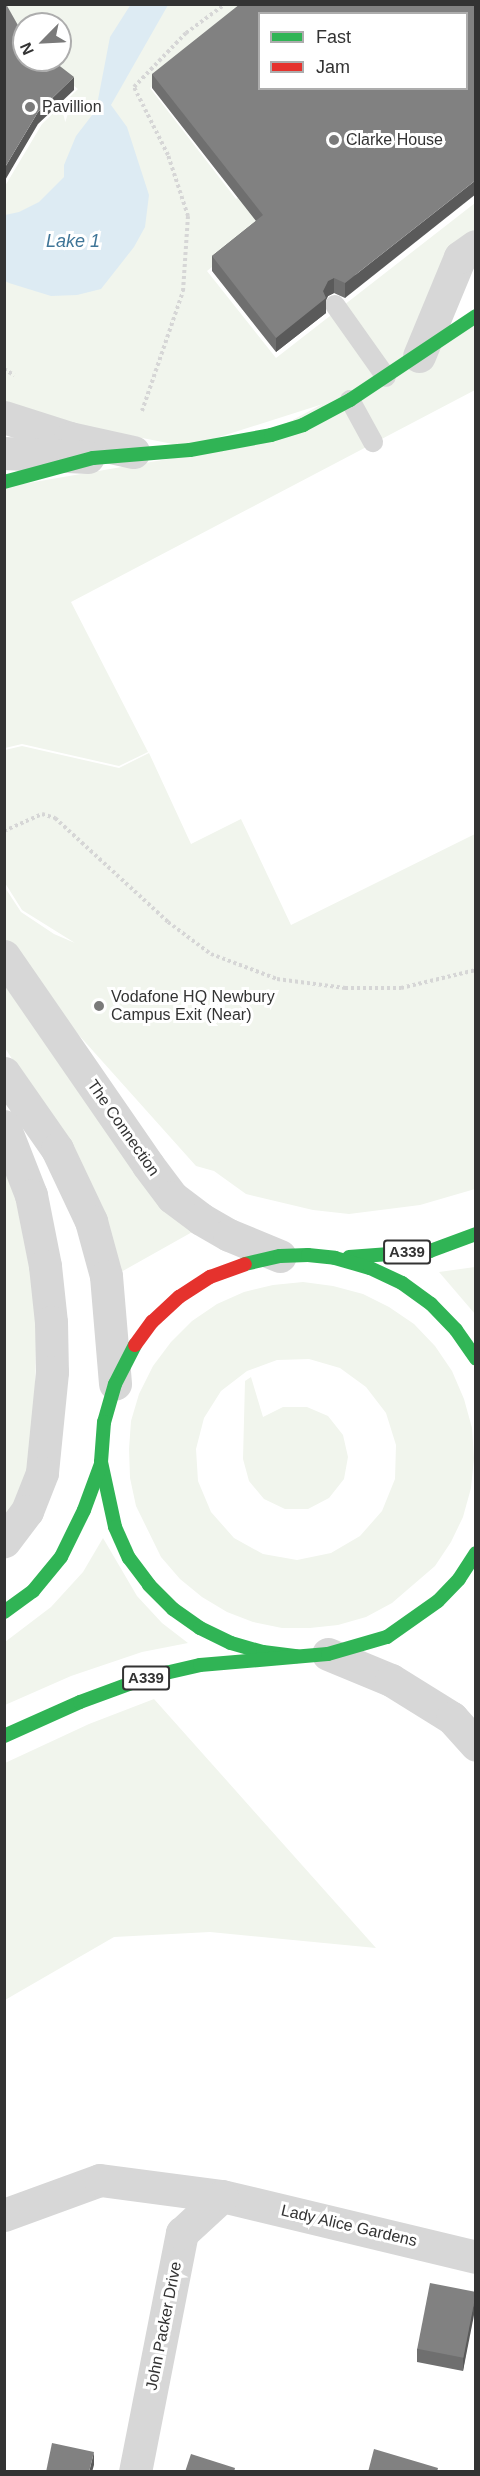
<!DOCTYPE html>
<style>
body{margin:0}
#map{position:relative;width:480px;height:2476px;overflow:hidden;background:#fff;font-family:Arial,sans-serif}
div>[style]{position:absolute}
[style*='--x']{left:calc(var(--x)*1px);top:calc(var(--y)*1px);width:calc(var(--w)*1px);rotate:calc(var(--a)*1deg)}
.green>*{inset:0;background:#f1f5ed}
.water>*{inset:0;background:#ddebf3}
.path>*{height:4px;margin-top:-2px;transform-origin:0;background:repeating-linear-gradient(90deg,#d6d6d6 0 3px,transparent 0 6px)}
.lane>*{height:20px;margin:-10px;padding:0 10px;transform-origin:10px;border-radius:10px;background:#d7d7d7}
.street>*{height:33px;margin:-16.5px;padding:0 16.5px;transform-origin:16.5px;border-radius:16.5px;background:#d7d7d7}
.fast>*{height:14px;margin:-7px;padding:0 7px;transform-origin:7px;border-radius:7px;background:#30b455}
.jam>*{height:14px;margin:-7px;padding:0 7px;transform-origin:7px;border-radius:7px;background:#e5322d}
.wall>*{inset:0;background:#6f6f6f}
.shaded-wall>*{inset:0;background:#5a5a5a}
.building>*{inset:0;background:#818181;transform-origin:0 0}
.dots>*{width:16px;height:16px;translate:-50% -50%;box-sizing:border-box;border:3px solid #fff;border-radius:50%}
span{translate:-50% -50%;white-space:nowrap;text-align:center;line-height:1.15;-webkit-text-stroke:6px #fff;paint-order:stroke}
.shield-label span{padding:2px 4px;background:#fff;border:2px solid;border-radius:4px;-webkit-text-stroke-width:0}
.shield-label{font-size:15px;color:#333;font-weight:700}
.poi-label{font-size:16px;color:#333}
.left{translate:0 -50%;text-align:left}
.street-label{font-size:16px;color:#333}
.water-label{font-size:18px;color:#3f7597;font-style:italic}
.frame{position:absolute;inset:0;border:6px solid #333;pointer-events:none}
.legend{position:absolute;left:258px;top:12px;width:210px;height:78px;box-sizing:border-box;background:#fff;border:2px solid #adadad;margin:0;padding:8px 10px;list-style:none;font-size:18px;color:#333}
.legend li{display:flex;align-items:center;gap:12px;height:30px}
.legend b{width:30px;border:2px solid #adadad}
.north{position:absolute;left:12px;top:12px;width:60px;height:60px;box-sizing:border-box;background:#fff;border:2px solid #adadad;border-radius:50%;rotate:246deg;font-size:16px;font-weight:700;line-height:24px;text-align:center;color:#333}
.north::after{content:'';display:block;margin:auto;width:21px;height:27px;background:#7a7a7a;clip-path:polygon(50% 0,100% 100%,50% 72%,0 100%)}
</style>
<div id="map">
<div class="green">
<div style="clip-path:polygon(4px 5px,255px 5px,150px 88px,236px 199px,245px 193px,268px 223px,207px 271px,276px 358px,475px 203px,475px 237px,414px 353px,348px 396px,188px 447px,5px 411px,5px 186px,42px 124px,78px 89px,41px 60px,60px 60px,60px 24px,24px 24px,24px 42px)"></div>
<div style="clip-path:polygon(475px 322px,475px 390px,71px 602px,148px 752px,119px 766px,22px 744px,5px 748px,5px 487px,244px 446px)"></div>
<div style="clip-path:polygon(22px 746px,119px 768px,149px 753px,191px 844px,241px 819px,291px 925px,475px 834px,475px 1189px,420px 1205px,349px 1214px,313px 1210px,246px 1194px,214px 1171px,196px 1166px,34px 985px,5px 942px,4px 886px,21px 912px,54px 934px,75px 943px,22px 910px,5px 883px,5px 750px)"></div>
<div style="clip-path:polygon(4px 976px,194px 1231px,121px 1272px,68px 1145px,5px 1048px)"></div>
<div style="clip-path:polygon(4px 1152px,37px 1264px,34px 1471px,4px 1526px)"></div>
<div style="clip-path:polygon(475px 1267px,476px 1267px,475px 1314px,439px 1272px)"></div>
<div style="clip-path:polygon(evenodd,303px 1282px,333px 1286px,363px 1294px,389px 1307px,414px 1324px,435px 1346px,452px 1371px,464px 1399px,472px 1428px,474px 1458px,471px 1488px,463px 1517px,451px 1542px,435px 1566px,392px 1603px,366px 1617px,338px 1625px,310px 1628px,282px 1628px,253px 1622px,227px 1612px,202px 1597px,180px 1579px,161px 1557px,136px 1506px,130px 1478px,129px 1449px,131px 1421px,139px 1394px,153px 1366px,171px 1342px,192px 1321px,217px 1304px,244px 1292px,273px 1285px,303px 1282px,309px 1359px,340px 1368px,366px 1387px,386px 1413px,396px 1445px,395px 1479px,382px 1511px,360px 1536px,331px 1553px,297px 1560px,263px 1554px,234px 1538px,211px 1512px,198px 1481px,196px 1449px,204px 1418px,221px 1391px,247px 1371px,277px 1360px,309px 1359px)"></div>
<div style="clip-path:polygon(251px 1377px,263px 1417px,283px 1407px,307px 1407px,328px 1416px,343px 1435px,348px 1457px,344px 1479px,329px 1498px,308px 1509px,285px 1509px,264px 1499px,249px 1481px,243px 1459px,245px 1381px)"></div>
<div style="clip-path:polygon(103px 1538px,137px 1596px,162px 1623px,188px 1643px,142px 1652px,71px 1676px,5px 1705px,5px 1642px,51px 1607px,83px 1572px)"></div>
<div style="clip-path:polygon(154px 1699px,376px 1948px,210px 1932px,114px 1937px,5px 2000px,5px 1763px,89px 1724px)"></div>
</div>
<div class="water">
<div style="clip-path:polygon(131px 4px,168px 5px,111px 105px,127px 127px,149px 195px,145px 227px,134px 247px,101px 289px,77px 295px,51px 296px,9px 283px,5px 281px,5px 215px,19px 212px,39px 202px,64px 177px,64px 165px,76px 136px,96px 110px,110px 37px)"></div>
</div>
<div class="path">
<div style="--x:4;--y:369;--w:12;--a:31"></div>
<div style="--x:142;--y:411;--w:127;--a:-71.1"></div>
<div style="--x:183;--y:291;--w:75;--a:-86.2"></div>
<div style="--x:188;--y:216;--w:64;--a:-108.2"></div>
<div style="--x:168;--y:155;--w:76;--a:-116.6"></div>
<div style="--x:134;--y:87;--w:75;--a:-46.1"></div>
<div style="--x:186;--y:33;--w:49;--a:-36.6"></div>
<div style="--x:4;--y:831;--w:42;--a:-24.1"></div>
<div style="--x:42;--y:814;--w:14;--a:17"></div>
<div style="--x:55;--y:818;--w:154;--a:42.6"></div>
<div style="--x:168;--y:922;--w:54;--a:36.7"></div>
<div style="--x:211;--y:954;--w:71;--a:20.7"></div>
<div style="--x:277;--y:979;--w:69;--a:7.5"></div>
<div style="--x:345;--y:988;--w:56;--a:0"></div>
<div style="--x:401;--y:988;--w:77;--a:-13.5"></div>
</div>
<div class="lane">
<div style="--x:335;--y:305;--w:88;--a:54.7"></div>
<div style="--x:350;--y:400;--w:48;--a:61.3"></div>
</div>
<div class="street">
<div style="--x:419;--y:356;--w:107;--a:-67.5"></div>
<div style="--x:460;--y:257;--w:19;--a:-35"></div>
<div style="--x:4;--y:417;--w:69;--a:17.7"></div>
<div style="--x:70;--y:438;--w:65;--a:12.5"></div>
<div style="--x:4;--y:453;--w:84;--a:2.7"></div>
<div style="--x:4;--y:956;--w:254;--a:55.4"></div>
<div style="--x:148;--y:1165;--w:40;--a:53"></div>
<div style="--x:172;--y:1197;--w:36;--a:37"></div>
<div style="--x:201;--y:1219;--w:32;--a:30"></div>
<div style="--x:229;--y:1235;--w:55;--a:22.4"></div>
<div style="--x:4;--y:1073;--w:93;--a:55.1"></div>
<div style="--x:57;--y:1149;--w:80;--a:64.7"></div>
<div style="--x:91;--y:1221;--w:57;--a:74.7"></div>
<div style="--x:106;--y:1276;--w:108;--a:85.2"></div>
<div style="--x:4;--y:1126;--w:74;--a:68.6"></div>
<div style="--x:31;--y:1195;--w:72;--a:78.8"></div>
<div style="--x:45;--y:1266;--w:56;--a:83.9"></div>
<div style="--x:51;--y:1322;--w:50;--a:88.9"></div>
<div style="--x:52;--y:1372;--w:101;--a:95.7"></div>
<div style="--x:42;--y:1473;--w:41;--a:111.5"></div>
<div style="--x:27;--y:1511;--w:38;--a:127"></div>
<div style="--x:328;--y:1654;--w:68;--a:22.4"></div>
<div style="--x:391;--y:1680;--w:72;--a:31.9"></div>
<div style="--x:452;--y:1718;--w:36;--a:48"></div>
<div style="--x:4;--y:2215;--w:102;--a:-20"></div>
<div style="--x:100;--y:2180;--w:123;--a:7.5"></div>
<div style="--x:222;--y:2196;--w:261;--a:13.5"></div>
<div style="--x:135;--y:2472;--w:244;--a:-78.9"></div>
<div style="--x:182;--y:2233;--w:54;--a:-42.8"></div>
</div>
<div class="fast">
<div style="--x:4;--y:482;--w:92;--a:-15.1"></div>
<div style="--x:93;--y:458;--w:97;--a:-4.7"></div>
<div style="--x:190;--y:450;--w:82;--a:-10.5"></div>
<div style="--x:271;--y:435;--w:34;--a:-17"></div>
<div style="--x:303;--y:425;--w:53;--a:-28"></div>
<div style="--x:350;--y:400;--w:151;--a:-33.7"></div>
<div style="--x:349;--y:1257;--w:81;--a:-4.2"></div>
<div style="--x:430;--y:1251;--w:49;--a:-20.3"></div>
<div style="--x:245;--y:1264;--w:36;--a:-13"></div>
<div style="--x:280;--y:1256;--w:28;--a:-2"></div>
<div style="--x:308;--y:1255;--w:27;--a:6"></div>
<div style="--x:335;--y:1258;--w:36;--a:16"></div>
<div style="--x:370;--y:1268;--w:35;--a:25"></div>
<div style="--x:402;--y:1283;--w:36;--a:36"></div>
<div style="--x:431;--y:1304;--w:36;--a:46"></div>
<div style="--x:456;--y:1330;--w:35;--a:55"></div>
<div style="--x:135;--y:1345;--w:44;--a:117.1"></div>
<div style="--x:115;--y:1384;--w:40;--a:106"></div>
<div style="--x:104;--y:1422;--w:40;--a:94.3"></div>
<div style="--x:101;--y:1462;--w:66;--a:77.8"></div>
<div style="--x:115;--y:1527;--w:34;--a:66"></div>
<div style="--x:129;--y:1558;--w:34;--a:53"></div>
<div style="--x:149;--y:1585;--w:34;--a:45"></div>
<div style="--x:173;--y:1609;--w:33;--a:35"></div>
<div style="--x:200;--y:1628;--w:34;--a:26"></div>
<div style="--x:231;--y:1643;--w:33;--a:16"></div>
<div style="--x:263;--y:1652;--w:34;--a:7"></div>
<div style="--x:4;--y:1612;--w:36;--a:-36"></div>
<div style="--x:33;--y:1591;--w:44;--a:-50.5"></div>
<div style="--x:61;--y:1557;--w:52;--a:-63.9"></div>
<div style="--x:84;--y:1510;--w:49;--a:-69.7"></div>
<div style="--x:4;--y:1736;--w:83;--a:-24.1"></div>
<div style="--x:80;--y:1702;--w:72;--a:-20.2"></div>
<div style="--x:148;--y:1677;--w:53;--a:-13"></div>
<div style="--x:200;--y:1665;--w:128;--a:-4.9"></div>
<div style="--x:328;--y:1654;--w:61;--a:-16.1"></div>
<div style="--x:387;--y:1637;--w:62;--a:-35.2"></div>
<div style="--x:438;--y:1601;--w:30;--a:-46"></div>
<div style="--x:459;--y:1579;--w:31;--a:-57"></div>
</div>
<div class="jam">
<div style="--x:135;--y:1345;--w:29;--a:-54"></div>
<div style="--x:152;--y:1322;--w:37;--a:-43"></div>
<div style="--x:179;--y:1297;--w:37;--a:-33"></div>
<div style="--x:210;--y:1277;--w:37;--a:-20"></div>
</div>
<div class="wall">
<div style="clip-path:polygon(476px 4px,345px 298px,334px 293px,328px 296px,326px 300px,326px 313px,276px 352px,212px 271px,212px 256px,256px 221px,152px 88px,152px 74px)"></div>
<div style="clip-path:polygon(476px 2292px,463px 2371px,417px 2362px,417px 2349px)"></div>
</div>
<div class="shaded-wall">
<div style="clip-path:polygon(74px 77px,74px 90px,38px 124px,4px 182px,4px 169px,38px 112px)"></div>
<div style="clip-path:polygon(476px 180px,476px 194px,345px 298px,345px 283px)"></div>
<div style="clip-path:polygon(334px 278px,334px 293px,328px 296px,326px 300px,326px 313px,276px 352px,276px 338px,323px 291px,328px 281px)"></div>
<div style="clip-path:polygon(476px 2292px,476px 2305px,463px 2371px,463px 2358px)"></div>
<div style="clip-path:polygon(94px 2452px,94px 2465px,92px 2472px,89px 2472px)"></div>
</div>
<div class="building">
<div style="clip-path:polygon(4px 4px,6px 4px,24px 36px,24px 60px,52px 60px,74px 77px,38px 112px,4px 169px)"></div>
<div style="clip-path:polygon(evenodd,240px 4px,476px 4px,476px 180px,345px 283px,334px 278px,328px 281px,323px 291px,326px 298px,276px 338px,212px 256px,263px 215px,152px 74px,240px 4px,260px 14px,466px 14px,466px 88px,260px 88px,260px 14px)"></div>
<div style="left:430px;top:2283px;width:47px;height:67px;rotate:11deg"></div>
<div style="clip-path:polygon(52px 2443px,94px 2452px,89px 2472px,46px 2472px)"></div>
<div style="clip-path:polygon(374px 2449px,438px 2468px,437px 2472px,368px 2472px)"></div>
<div style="clip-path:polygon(191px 2454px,235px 2468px,234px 2472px,185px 2472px)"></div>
</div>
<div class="dots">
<div style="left:30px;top:107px;background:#7a7a7a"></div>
<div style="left:334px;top:140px;background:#7a7a7a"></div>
<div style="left:99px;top:1006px;background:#7a7a7a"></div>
</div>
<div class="shield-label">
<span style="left:407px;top:1252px">A339</span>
<span style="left:146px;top:1678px">A339</span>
</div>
<div class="poi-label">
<span class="left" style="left:42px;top:107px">Pavillion</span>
<span class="left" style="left:346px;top:140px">Clarke House</span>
<span class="left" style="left:111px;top:1006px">Vodafone HQ Newbury<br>Campus Exit (Near)</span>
</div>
<div class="street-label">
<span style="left:123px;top:1128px;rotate:55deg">The Connection</span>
<span style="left:349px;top:2226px;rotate:13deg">Lady Alice Gardens</span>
<span style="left:164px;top:2326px;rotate:-79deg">John Packer Drive</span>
</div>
<div class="water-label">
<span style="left:73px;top:241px">Lake 1</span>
</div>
<div class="frame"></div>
<ul class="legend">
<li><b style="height:8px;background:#30b455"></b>Fast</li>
<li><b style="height:8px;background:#e5322d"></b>Jam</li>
</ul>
<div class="north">N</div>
</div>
